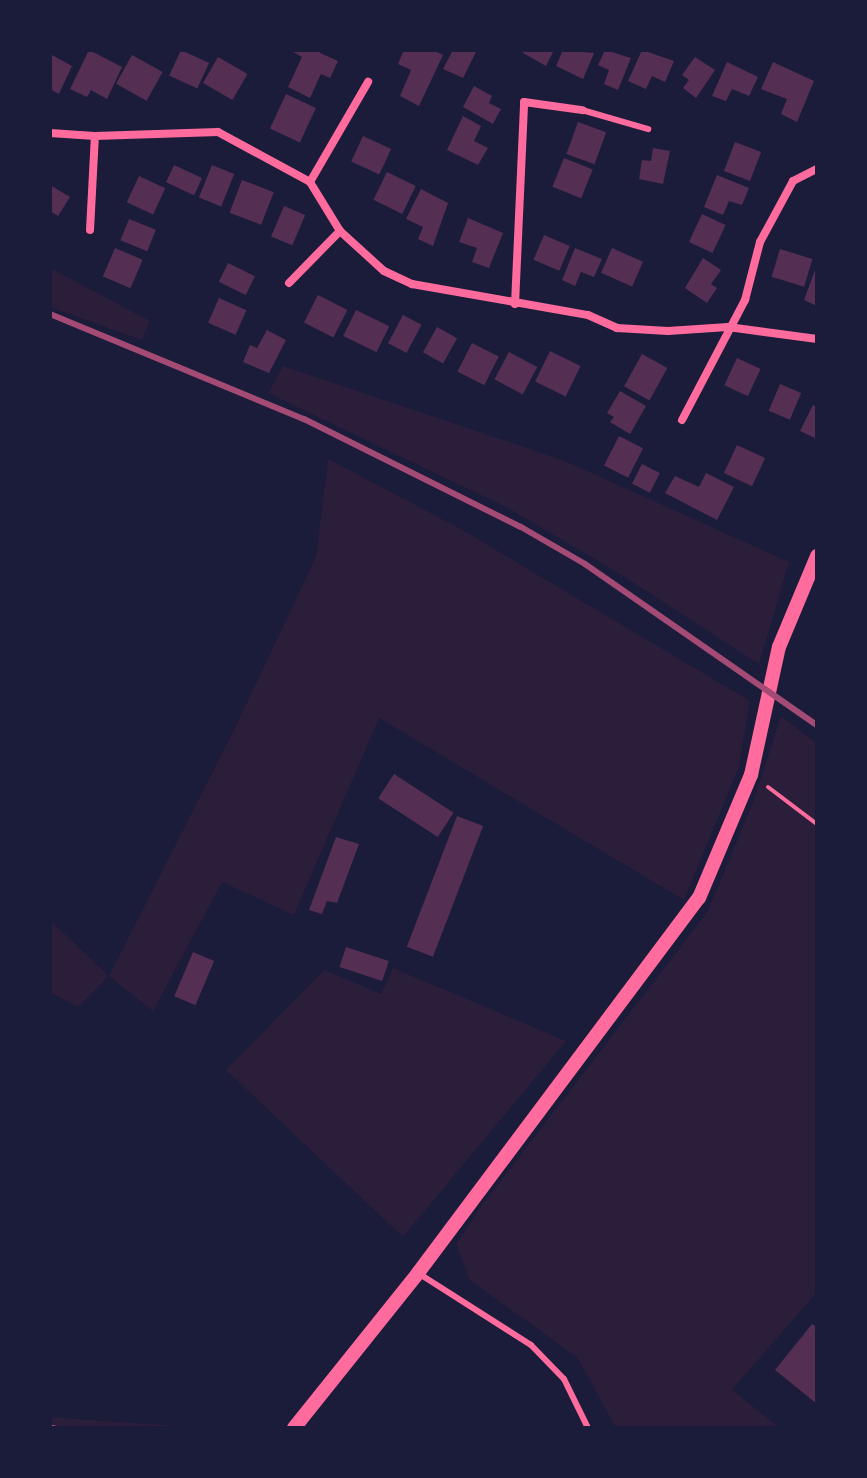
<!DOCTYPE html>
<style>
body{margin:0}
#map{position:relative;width:867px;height:1478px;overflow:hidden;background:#1b1b3a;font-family:"Asap Condensed",sans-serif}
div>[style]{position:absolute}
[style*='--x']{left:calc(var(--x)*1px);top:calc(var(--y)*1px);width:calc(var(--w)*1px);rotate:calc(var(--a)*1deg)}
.green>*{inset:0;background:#2a1e3b}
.building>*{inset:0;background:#542f53;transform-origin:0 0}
.path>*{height:4px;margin:-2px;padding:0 2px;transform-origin:2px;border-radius:2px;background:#ff6b9d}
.service>*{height:6px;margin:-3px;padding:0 3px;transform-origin:3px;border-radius:3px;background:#ff6b9d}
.minor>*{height:8px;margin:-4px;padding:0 4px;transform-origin:4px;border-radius:4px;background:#ff6b9d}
.tertiary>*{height:14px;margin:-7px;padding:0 7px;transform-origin:7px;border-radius:7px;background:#ff6b9d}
.rail>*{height:6px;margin:-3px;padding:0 3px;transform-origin:3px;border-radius:3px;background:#a44b75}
span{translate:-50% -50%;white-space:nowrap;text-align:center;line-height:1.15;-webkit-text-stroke:8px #1b1b3a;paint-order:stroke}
.frame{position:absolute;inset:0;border:52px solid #1b1b3a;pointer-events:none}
</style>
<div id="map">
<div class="green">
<div style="clip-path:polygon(50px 268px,150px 321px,142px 340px,50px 307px)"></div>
<div style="clip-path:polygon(283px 366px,565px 461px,789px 562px,759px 664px,620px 574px,508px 508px,268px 393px)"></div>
<div style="clip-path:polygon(328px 459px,459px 528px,750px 701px,739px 767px,684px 900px,379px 718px,294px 915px,222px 882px,153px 1011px,109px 976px,78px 1007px,50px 992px,50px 920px,109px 976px,233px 732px,316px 557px)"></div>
<div style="clip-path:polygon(781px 716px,817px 744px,817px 1292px,732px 1390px,780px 1428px,616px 1428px,578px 1358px,470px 1280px,456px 1244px,483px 1204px,708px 911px,754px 800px)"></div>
<div style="clip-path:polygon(393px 968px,566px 1041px,403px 1237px,226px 1070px,324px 970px,381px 994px)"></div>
<div style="clip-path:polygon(50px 1417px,101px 1421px,210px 1428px,50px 1428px)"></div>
</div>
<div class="building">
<div style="clip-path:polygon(89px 50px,122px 67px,107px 99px,91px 90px,87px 97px,70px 89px)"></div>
<div style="left:181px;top:50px;width:31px;height:28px;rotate:25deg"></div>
<div style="clip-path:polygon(290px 50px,321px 50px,320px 53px,338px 61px,330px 78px,321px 74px,310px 98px,288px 87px,302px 57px)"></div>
<div style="clip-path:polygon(404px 50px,432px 50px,443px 55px,419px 106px,400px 96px,411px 70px,398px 64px)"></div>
<div style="clip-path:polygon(453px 50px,477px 50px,463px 78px,443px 69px)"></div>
<div style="clip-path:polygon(524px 50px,554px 50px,546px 66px,523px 53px)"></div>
<div style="clip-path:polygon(563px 50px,594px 53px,583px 79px,556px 66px)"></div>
<div style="clip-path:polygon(605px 50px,631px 58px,618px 90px,604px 84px,609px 70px,598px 65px)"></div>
<div style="clip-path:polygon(642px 50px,674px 61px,665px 82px,652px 76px,646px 89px,628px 81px)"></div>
<div style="clip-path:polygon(50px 54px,72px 66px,59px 94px,50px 89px)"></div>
<div style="left:132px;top:55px;width:35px;height:33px;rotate:29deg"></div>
<div style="left:218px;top:57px;width:34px;height:30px;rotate:30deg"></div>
<div style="clip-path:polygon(695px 57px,715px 70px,696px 98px,683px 88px,689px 80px,682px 75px)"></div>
<div style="clip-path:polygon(727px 62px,758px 77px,749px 96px,732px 89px,726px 101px,712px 96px)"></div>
<div style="clip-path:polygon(773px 62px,814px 81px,797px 122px,781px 114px,787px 99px,761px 89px)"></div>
<div style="clip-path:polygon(474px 86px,492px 96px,489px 103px,501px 109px,493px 124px,463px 107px)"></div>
<div style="left:286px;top:94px;width:33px;height:38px;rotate:25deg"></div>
<div style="clip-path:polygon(463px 116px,481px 126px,474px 141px,488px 148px,478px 165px,447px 150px)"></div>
<div style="left:578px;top:122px;width:30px;height:34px;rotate:20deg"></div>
<div style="left:363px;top:136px;width:31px;height:28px;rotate:25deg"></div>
<div style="left:735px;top:142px;width:28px;height:31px;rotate:21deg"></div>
<div style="clip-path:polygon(653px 148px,670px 151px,663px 184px,639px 179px,642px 160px,651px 161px)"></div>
<div style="left:564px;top:158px;width:31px;height:31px;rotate:22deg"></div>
<div style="left:174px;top:165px;width:31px;height:19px;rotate:25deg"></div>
<div style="left:212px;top:165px;width:24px;height:35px;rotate:22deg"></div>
<div style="left:387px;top:172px;width:32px;height:31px;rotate:26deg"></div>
<div style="clip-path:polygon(717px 175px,749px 188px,742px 205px,729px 201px,723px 215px,704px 207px)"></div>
<div style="left:139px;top:176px;width:29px;height:29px;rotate:25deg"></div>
<div style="left:242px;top:180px;width:34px;height:35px;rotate:21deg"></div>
<div style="clip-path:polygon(50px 185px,70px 197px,58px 216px,50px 211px)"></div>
<div style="clip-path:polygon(421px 189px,448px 203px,433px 246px,418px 239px,423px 227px,406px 219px)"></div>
<div style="left:284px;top:206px;width:23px;height:33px;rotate:23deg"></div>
<div style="left:702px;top:214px;width:26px;height:31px;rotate:25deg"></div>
<div style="clip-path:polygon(468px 218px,503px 233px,489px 268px,472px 262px,477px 248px,459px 242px)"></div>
<div style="left:129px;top:219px;width:29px;height:23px;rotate:22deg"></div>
<div style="left:544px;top:235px;width:28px;height:27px;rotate:23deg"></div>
<div style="left:115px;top:248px;width:30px;height:31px;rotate:23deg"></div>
<div style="clip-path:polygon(575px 248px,602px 259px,594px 277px,581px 272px,575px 286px,562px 280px)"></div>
<div style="left:612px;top:248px;width:34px;height:27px;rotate:24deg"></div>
<div style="left:780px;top:249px;width:34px;height:29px;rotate:17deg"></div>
<div style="clip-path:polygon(703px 258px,721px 270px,711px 284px,717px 288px,707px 303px,685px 288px)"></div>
<div style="left:228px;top:263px;width:30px;height:21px;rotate:26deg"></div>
<div style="clip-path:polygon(815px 270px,817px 271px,817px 306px,804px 300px)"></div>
<div style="left:318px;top:295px;width:33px;height:31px;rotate:27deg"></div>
<div style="left:219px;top:298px;width:30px;height:27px;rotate:24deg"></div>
<div style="left:356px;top:310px;width:37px;height:29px;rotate:26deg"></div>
<div style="left:403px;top:315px;width:21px;height:32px;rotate:28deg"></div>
<div style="left:437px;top:327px;width:23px;height:29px;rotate:29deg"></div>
<div style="clip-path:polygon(267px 330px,286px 340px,269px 373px,243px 362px,250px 345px,257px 348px)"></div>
<div style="left:472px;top:343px;width:30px;height:32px;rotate:27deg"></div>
<div style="left:550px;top:351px;width:34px;height:34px;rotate:26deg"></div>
<div style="left:509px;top:352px;width:32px;height:31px;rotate:28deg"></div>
<div style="left:642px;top:354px;width:29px;height:37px;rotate:29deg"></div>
<div style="left:737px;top:358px;width:26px;height:30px;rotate:25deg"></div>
<div style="left:780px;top:384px;width:23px;height:29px;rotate:23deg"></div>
<div style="clip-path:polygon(620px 391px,646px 406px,630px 434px,610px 422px,614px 417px,607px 413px)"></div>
<div style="clip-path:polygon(813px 405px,817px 407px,817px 439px,800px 431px)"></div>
<div style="left:619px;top:436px;width:27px;height:33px;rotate:27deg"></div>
<div style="left:737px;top:445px;width:31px;height:31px;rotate:25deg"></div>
<div style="left:642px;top:464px;width:20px;height:22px;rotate:27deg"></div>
<div style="clip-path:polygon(706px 473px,734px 487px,717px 520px,665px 493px,675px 476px,699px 487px)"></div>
<div style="left:394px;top:774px;width:71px;height:29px;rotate:33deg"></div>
<div style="left:457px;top:816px;width:28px;height:140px;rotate:21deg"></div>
<div style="clip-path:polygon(336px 837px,359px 844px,337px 903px,327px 901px,322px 914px,309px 910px)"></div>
<div style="left:346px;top:947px;width:45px;height:21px;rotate:18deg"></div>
<div style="left:193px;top:952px;width:23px;height:48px;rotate:23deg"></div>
<div style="clip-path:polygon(812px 1324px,817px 1327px,817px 1404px,775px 1370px)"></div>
</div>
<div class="path">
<div style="--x:768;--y:787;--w:61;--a:37.1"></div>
<div style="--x:50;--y:1427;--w:7;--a:8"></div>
</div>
<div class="service">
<div style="--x:582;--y:110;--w:69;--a:16.1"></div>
<div style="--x:418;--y:1273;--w:134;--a:32.5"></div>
<div style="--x:531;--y:1345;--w:47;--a:45.9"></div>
<div style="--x:564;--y:1379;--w:55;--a:63.9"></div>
</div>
<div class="minor">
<div style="--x:50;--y:133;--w:45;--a:3.8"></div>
<div style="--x:95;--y:136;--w:123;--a:-1.9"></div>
<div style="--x:218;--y:132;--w:105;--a:28.5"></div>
<div style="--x:310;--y:182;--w:57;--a:58.5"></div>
<div style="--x:340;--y:231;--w:59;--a:42.3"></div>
<div style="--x:384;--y:271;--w:31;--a:25"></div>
<div style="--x:412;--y:284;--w:179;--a:10"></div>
<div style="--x:588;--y:315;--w:32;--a:24"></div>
<div style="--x:617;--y:328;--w:51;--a:3.4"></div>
<div style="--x:668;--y:331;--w:60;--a:-3.8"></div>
<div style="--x:728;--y:327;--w:90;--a:7.7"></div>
<div style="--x:310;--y:182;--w:116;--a:-59.9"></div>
<div style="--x:90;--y:230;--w:94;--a:-87"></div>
<div style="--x:289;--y:283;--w:73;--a:-45.6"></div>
<div style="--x:515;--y:304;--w:202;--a:-87.4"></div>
<div style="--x:524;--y:102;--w:59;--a:7.9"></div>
<div style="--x:682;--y:420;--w:136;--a:-62.3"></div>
<div style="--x:745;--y:300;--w:60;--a:-75.5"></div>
<div style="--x:760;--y:242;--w:69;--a:-61.6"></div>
<div style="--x:793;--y:181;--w:27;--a:-27"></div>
</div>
<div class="tertiary">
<div style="--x:294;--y:1428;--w:198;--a:-51.3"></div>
<div style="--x:418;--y:1273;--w:469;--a:-53.2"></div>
<div style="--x:699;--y:898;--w:134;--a:-67.1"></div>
<div style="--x:751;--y:775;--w:131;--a:-77.7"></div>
<div style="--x:779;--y:647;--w:99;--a:-67.3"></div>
</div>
<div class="rail">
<div style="--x:50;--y:314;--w:275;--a:22.5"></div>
<div style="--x:304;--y:419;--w:242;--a:26.5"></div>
<div style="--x:521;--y:527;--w:74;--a:30"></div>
<div style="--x:585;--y:564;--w:282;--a:34.8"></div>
</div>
<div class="frame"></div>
</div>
